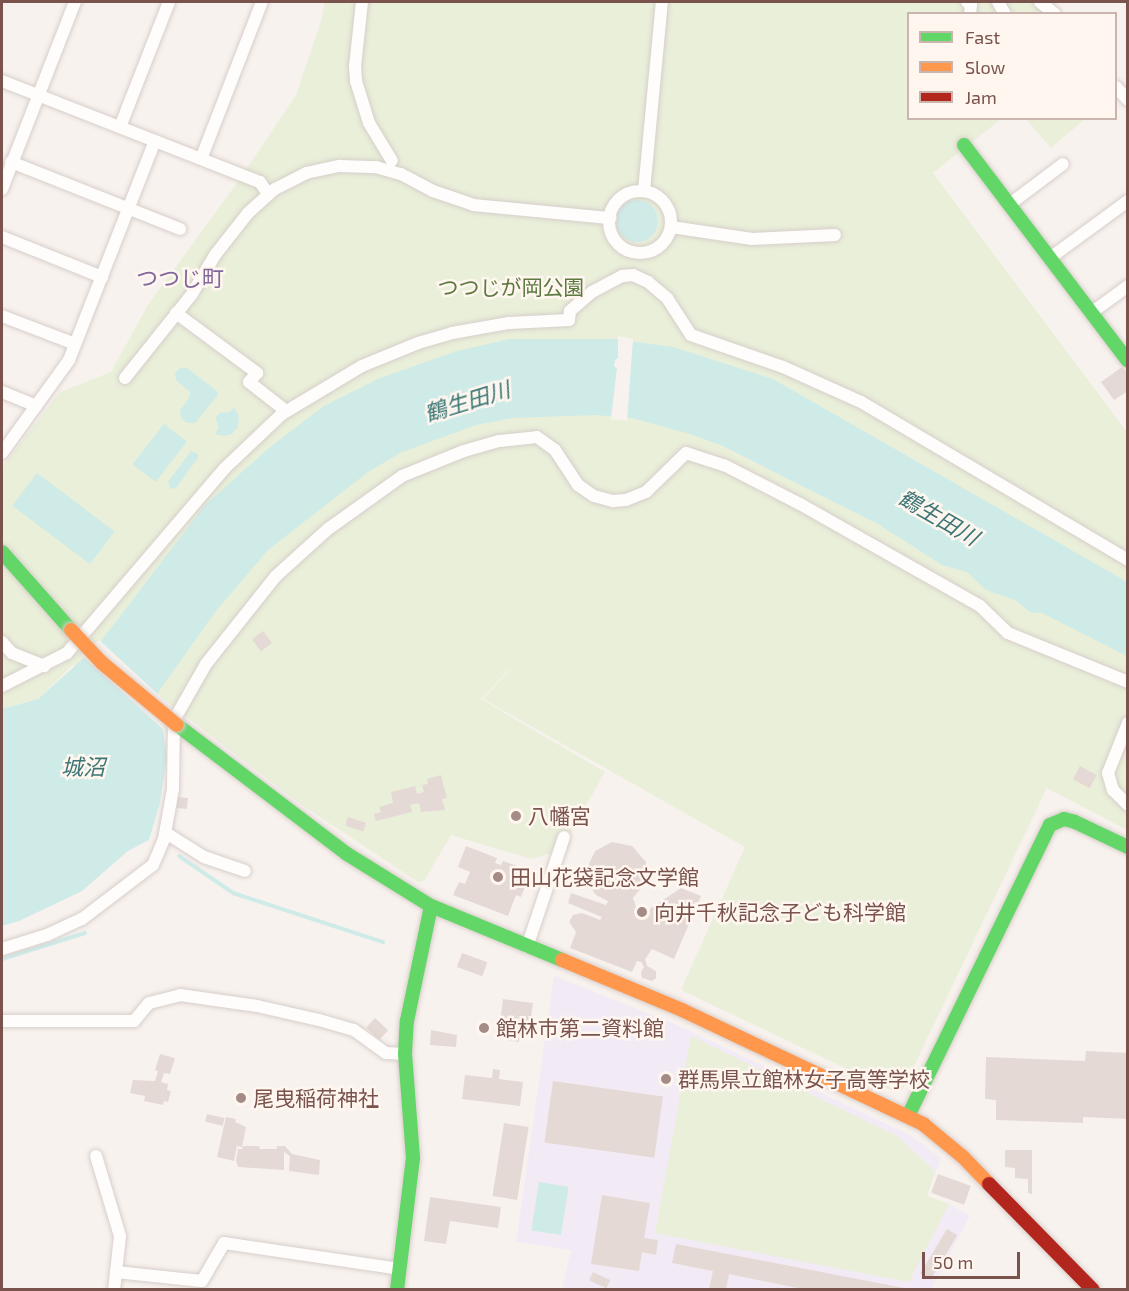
<!DOCTYPE html>
<meta charset="utf-8">
<style>
body{margin:0}
#map{position:relative;width:1129px;height:1291px;overflow:hidden;background:#f8f2ee;font-family:"Exo 2","Noto Sans JP",sans-serif}
div>[style]{position:absolute}
[style*='--x']{left:calc(var(--x)*1px);top:calc(var(--y)*1px);width:calc(var(--w)*1px);rotate:calc(var(--a)*1deg)}
.education>*{inset:0;background:#f2ebf5}
.green>*{inset:0;background:#e9efd9}
.water>*{inset:0;background:#cfebe8;transform-origin:0 0}
.round{border-radius:50%}
.pier>*{inset:0;background:#f8f2ee}
.stream>*{height:4px;margin:-2px;padding:0 2px;transform-origin:2px;border-radius:2px;background:#cfebe8}
.building>*{inset:0;background:#e5d9d5;transform-origin:0 0}
.roads{filter:drop-shadow(0 0 2px #d7ceca) drop-shadow(0 0 2px #d7ceca)}
.street>*{height:12px;margin:-6px;padding:0 6px;transform-origin:6px;border-radius:6px;background:#fefdfc}
.street>.ring{margin:-6px;padding:0;box-sizing:content-box;background:none;border:12px solid #fefdfc;border-radius:50%}
.fast>*{height:14px;margin:-7px;padding:0 7px;transform-origin:7px;border-radius:7px;background:#63d668}
.slow>*{height:14px;margin:-7px;padding:0 7px;transform-origin:7px;border-radius:7px;background:#ff974d}
.jam>*{height:14px;margin:-7px;padding:0 7px;transform-origin:7px;border-radius:7px;background:#b3261e}
.bridges{filter:drop-shadow(0 0 2px #d9cfcc) drop-shadow(0 0 2px #d9cfcc)}
.slow-bridge>*{height:14px;margin:-7px;padding:0 7px;transform-origin:7px;border-radius:7px;background:#ff974d}
.dots>*{width:16px;height:16px;translate:-50% -50%;box-sizing:border-box;border:3px solid #fff6f0;border-radius:50%}
span{translate:-50% -50%;white-space:nowrap;text-align:center;line-height:1.15;-webkit-text-stroke:5px #fff6f0;paint-order:stroke}
.park-label{font-size:21px;color:#5c7940}
.poi-label{font-size:21px;color:#79534c}
.left{translate:0 -50%;text-align:left}
.neighbourhood-label{font-size:22px;color:#80689b}
.water-label{font-size:22px;color:#3b7674;font-style:italic}
.frame{position:absolute;inset:0;border:3px solid #79534c;pointer-events:none}
.legend{position:absolute;left:907px;top:12px;width:210px;height:108px;box-sizing:border-box;background:#fff6f0;border:2px solid #c9b5ae;margin:0;padding:8px 10px;list-style:none;font-size:18px;color:#79534c}
.legend li{display:flex;align-items:center;gap:12px;height:30px}
.legend b{width:30px;border:2px solid #c9b5ae}
.scale{position:absolute;left:922px;top:1252px;width:98px;height:27px;box-sizing:border-box;border:3px solid #79534c;border-top:0;padding-left:8px;font-size:18px;line-height:21px;white-space:nowrap;color:#79534c;-webkit-text-stroke:4px #fff6f0;paint-order:stroke}
</style>
<div id="map">
<div class="education">
<div style="clip-path:polygon(554px 976px,675px 1024px,910px 1135px,941px 1158px,927px 1196px,949px 1204px,970px 1216px,931px 1289px,562px 1289px,571px 1250px,516px 1242px)"></div>
</div>
<div class="green">
<div style="clip-path:polygon(325px 2px,1034px 2px,1048px 13px,908px 14px,908px 118px,1001px 119px,933px 173px,1127px 432px,1127px 830px,1047px 788px,903px 1089px,895px 1092px,681px 990px,745px 847px,483px 699px,531px 647px,481px 699px,605px 772px,572px 830px,569px 848px,531px 859px,451px 835px,424px 881px,418px 882px,299px 803px,141px 682px,73px 665px,38px 699px,2px 709px,2px 467px,60px 392px,111px 372px,148px 305px,239px 180px,296px 95px,321px 21px)"></div>
<div style="clip-path:polygon(1026px 119px,1085px 119px,1051px 148px)"></div>
<div style="clip-path:polygon(691px 1036px,897px 1136px,935px 1171px,927px 1196px,949px 1204px,909px 1282px,655px 1233px)"></div>
</div>
<div class="water">
<div class="round" style="left:616px;top:200px;width:42px;height:42px"></div>
<div style="clip-path:polygon(510px 339px,613px 339px,673px 347px,773px 379px,1127px 582px,1127px 656px,1042px 613px,1030px 612px,1015px 600px,986px 590px,967px 572px,942px 565px,878px 524px,723px 446px,690px 434px,632px 418px,595px 415px,513px 418px,476px 425px,400px 453px,368px 472px,268px 550px,215px 612px,157px 694px,167px 756px,160px 803px,149px 840px,128px 851px,82px 891px,19px 921px,2px 926px,2px 709px,38px 699px,98px 645px,205px 505px,270px 447px,324px 406px,380px 378px,457px 351px)"></div>
<div style="clip-path:polygon(180px 368px,187px 368px,217px 391px,218px 395px,195px 423px,187px 423px,181px 418px,180px 411px,190px 396px,190px 392px,176px 380px,175px 373px)"></div>
<div style="clip-path:polygon(234px 407px,239px 416px,238px 427px,232px 434px,224px 436px,215px 434px,219px 427px,215px 418px,220px 413px,230px 412px)"></div>
<div style="left:164px;top:424px;width:29px;height:51px;rotate:38deg"></div>
<div style="clip-path:polygon(191px 451px,198px 454px,198px 458px,176px 488px,171px 489px,168px 482px)"></div>
<div style="left:37px;top:473px;width:97px;height:41px;rotate:37deg"></div>
<div style="left:539px;top:1182px;width:30px;height:49px;rotate:9deg"></div>
</div>
<div class="pier">
<div style="clip-path:polygon(618px 336px,633px 339px,627px 421px,611px 419px,617px 368px,614px 366px,615px 360px,618px 358px)"></div>
<div style="clip-path:polygon(99px 640px,160px 696px,166px 732px,81px 655px)"></div>
</div>
<div class="stream">
<div style="--x:179;--y:856;--w:65;--a:34.4"></div>
<div style="--x:233;--y:893;--w:158;--a:18.1"></div>
<div style="--x:2;--y:959;--w:87;--a:-17.4"></div>
</div>
<div class="building">
<div style="clip-path:polygon(1122px 367px,1128px 374px,1128px 391px,1114px 400px,1101px 382px)"></div>
<div style="left:263px;top:631px;width:15px;height:14px;rotate:53deg"></div>
<div style="left:1080px;top:766px;width:19px;height:15px;rotate:28deg"></div>
<div style="clip-path:polygon(441px 775px,447px 798px,442px 799px,445px 810px,421px 812px,419px 803px,410px 805px,412px 812px,376px 821px,374px 814px,381px 812px,379px 807px,393px 803px,391px 792px,415px 786px,417px 794px,424px 792px,422px 785px,428px 784px,427px 779px)"></div>
<div style="left:178px;top:797px;width:10px;height:11px;rotate:6deg"></div>
<div style="left:348px;top:817px;width:19px;height:9px;rotate:18deg"></div>
<div style="clip-path:polygon(612px 842px,632px 846px,646px 862px,646px 882px,633px 898px,637px 909px,645px 912px,681px 888px,701px 896px,674px 959px,652px 949px,645px 959px,647px 966px,656px 971px,656px 978px,652px 981px,642px 978px,641px 972px,644px 967px,641px 962px,637px 961px,632px 972px,570px 948px,576px 932px,569px 922px,573px 915px,582px 913px,600px 920px,602px 917px,568px 903px,571px 893px,606px 905px,608px 901px,596px 895px,590px 887px,587px 868px,595px 851px)"></div>
<div style="clip-path:polygon(466px 846px,497px 858px,495px 863px,501px 865px,503px 861px,531px 871px,521px 897px,516px 895px,508px 916px,453px 895px,459px 882px,465px 884px,470px 872px,458px 867px)"></div>
<div style="left:462px;top:953px;width:27px;height:15px;rotate:20deg"></div>
<div style="clip-path:polygon(503px 999px,533px 1003px,528px 1038px,520px 1037px,519px 1042px,504px 1040px,505px 1032px,499px 1032px)"></div>
<div style="left:375px;top:1018px;width:18px;height:13px;rotate:43deg"></div>
<div style="clip-path:polygon(431px 1030px,457px 1035px,456px 1047px,430px 1045px)"></div>
<div style="clip-path:polygon(1086px 1051px,1128px 1053px,1128px 1119px,1083px 1117px,1083px 1123px,996px 1120px,996px 1100px,985px 1099px,986px 1057px,1085px 1061px)"></div>
<div style="clip-path:polygon(160px 1054px,175px 1058px,170px 1074px,164px 1073px,161px 1082px,168px 1084px,167px 1090px,171px 1091px,168px 1102px,164px 1101px,163px 1105px,144px 1101px,145px 1096px,130px 1093px,133px 1080px,155px 1081px,158px 1071px,155px 1070px)"></div>
<div style="clip-path:polygon(493px 1069px,500px 1070px,499px 1079px,523px 1082px,520px 1106px,462px 1099px,465px 1075px,492px 1078px)"></div>
<div style="left:553px;top:1081px;width:111px;height:62px;rotate:8deg"></div>
<div style="left:207px;top:1114px;width:18px;height:8px;rotate:13deg"></div>
<div style="clip-path:polygon(226px 1117px,236px 1119px,235px 1122px,246px 1127px,242px 1147px,237px 1146px,234px 1161px,217px 1157px)"></div>
<div style="left:504px;top:1123px;width:25px;height:74px;rotate:9deg"></div>
<div style="clip-path:polygon(243px 1146px,259px 1146px,260px 1149px,277px 1149px,277px 1146px,285px 1146px,292px 1154px,320px 1160px,319px 1175px,289px 1171px,290px 1156px,284px 1152px,284px 1170px,238px 1167px,236px 1161px,238px 1149px,242px 1149px)"></div>
<div style="clip-path:polygon(1005px 1150px,1032px 1150px,1032px 1194px,1028px 1193px,1028px 1179px,1015px 1178px,1015px 1168px,1005px 1167px)"></div>
<div style="left:938px;top:1174px;width:35px;height:20px;rotate:20deg"></div>
<div style="clip-path:polygon(602px 1195px,650px 1203px,644px 1238px,658px 1240px,656px 1255px,642px 1252px,639px 1271px,591px 1264px)"></div>
<div style="clip-path:polygon(430px 1197px,501px 1207px,498px 1228px,450px 1221px,446px 1244px,424px 1241px)"></div>
<div style="left:947px;top:1229px;width:12px;height:52px;rotate:31deg"></div>
<div style="clip-path:polygon(676px 1244px,904px 1288px,904px 1290px,807px 1290px,729px 1274px,726px 1290px,709px 1290px,713px 1271px,672px 1263px)"></div>
<div style="left:593px;top:1272px;width:19px;height:9px;rotate:25deg"></div>
</div>
<div class="roads">
<div class="street">
<div style="--x:362;--y:2;--w:64;--a:96.2"></div>
<div style="--x:355;--y:66;--w:15;--a:86"></div>
<div style="--x:356;--y:81;--w:44;--a:72.8"></div>
<div style="--x:369;--y:123;--w:44;--a:58.8"></div>
<div style="--x:967;--y:2;--w:5;--a:37"></div>
<div style="--x:971;--y:5;--w:9;--a:96"></div>
<div style="--x:998;--y:2;--w:14;--a:60"></div>
<div style="--x:1040;--y:2;--w:19;--a:39"></div>
<div style="--x:2;--y:81;--w:277;--a:21.4"></div>
<div style="--x:260;--y:182;--w:14;--a:56"></div>
<div style="--x:1116;--y:87;--w:18;--a:47"></div>
<div style="--x:120;--y:127;--w:134;--a:-68.6"></div>
<div style="--x:201;--y:159;--w:168;--a:-68.8"></div>
<div style="--x:11;--y:162;--w:182;--a:21.6"></div>
<div style="--x:2;--y:189;--w:201;--a:-68.7"></div>
<div style="--x:644;--y:191;--w:190;--a:-84.6"></div>
<div class="ring" style="left:609px;top:191px;width:50px;height:50px"></div>
<div style="--x:1010;--y:204;--w:66;--a:-37"></div>
<div style="--x:671;--y:227;--w:82;--a:8.4"></div>
<div style="--x:752;--y:239;--w:83;--a:-2.8"></div>
<div style="--x:2;--y:237;--w:108;--a:21.8"></div>
<div style="--x:1050;--y:258;--w:97;--a:-36.2"></div>
<div style="--x:176;--y:313;--w:101;--a:36.5"></div>
<div style="--x:257;--y:373;--w:12;--a:132"></div>
<div style="--x:249;--y:382;--w:47;--a:38.1"></div>
<div style="--x:1091;--y:313;--w:46;--a:-36.1"></div>
<div style="--x:2;--y:316;--w:78;--a:21"></div>
<div style="--x:125;--y:378;--w:107;--a:-51.4"></div>
<div style="--x:192;--y:294;--w:45;--a:-59.5"></div>
<div style="--x:215;--y:255;--w:53;--a:-51.8"></div>
<div style="--x:248;--y:213;--w:36;--a:-42"></div>
<div style="--x:275;--y:189;--w:35;--a:-27"></div>
<div style="--x:306;--y:173;--w:35;--a:-12"></div>
<div style="--x:340;--y:166;--w:36;--a:2"></div>
<div style="--x:376;--y:167;--w:26;--a:16"></div>
<div style="--x:401;--y:174;--w:36;--a:28"></div>
<div style="--x:433;--y:191;--w:43;--a:18.9"></div>
<div style="--x:474;--y:205;--w:137;--a:5.5"></div>
<div style="--x:2;--y:392;--w:37;--a:22"></div>
<div style="--x:2;--y:453;--w:115;--a:-54.2"></div>
<div style="--x:69;--y:360;--w:235;--a:-68.6"></div>
<div style="--x:2;--y:642;--w:15;--a:48"></div>
<div style="--x:12;--y:653;--w:35;--a:22"></div>
<div style="--x:2;--y:686;--w:73;--a:-26.9"></div>
<div style="--x:67;--y:653;--w:243;--a:-49.5"></div>
<div style="--x:225;--y:468;--w:79;--a:-43.5"></div>
<div style="--x:282;--y:414;--w:93;--a:-31"></div>
<div style="--x:362;--y:366;--w:61;--a:-22.3"></div>
<div style="--x:418;--y:343;--w:35;--a:-16"></div>
<div style="--x:452;--y:333;--w:58;--a:-10"></div>
<div style="--x:509;--y:323;--w:60;--a:-2.9"></div>
<div style="--x:569;--y:320;--w:9;--a:-84"></div>
<div style="--x:570;--y:311;--w:29;--a:-41"></div>
<div style="--x:592;--y:292;--w:34;--a:-28"></div>
<div style="--x:622;--y:276;--w:11;--a:-5"></div>
<div style="--x:633;--y:275;--w:17;--a:25"></div>
<div style="--x:648;--y:282;--w:25;--a:40"></div>
<div style="--x:667;--y:298;--w:44;--a:57"></div>
<div style="--x:691;--y:335;--w:97;--a:19.2"></div>
<div style="--x:783;--y:367;--w:85;--a:24.2"></div>
<div style="--x:861;--y:402;--w:310;--a:30.6"></div>
<div style="--x:1128;--y:723;--w:54;--a:111.8"></div>
<div style="--x:1108;--y:773;--w:18;--a:74"></div>
<div style="--x:1113;--y:790;--w:21;--a:45"></div>
<div style="--x:166;--y:833;--w:45;--a:32.3"></div>
<div style="--x:204;--y:857;--w:43;--a:18.9"></div>
<div style="--x:527;--y:947;--w:116;--a:-71.4"></div>
<div style="--x:2;--y:949;--w:47;--a:-17.3"></div>
<div style="--x:47;--y:935;--w:38;--a:-25"></div>
<div style="--x:82;--y:919;--w:89;--a:-37.3"></div>
<div style="--x:153;--y:865;--w:28;--a:-67"></div>
<div style="--x:164;--y:839;--w:51;--a:-79.8"></div>
<div style="--x:173;--y:789;--w:69;--a:-89.2"></div>
<div style="--x:174;--y:720;--w:64;--a:-60.3"></div>
<div style="--x:206;--y:664;--w:112;--a:-51.5"></div>
<div style="--x:276;--y:576;--w:70;--a:-42.1"></div>
<div style="--x:328;--y:529;--w:91;--a:-35.6"></div>
<div style="--x:402;--y:476;--w:67;--a:-22"></div>
<div style="--x:464;--y:451;--w:37;--a:-16"></div>
<div style="--x:500;--y:441;--w:37;--a:-6"></div>
<div style="--x:537;--y:437;--w:22;--a:36"></div>
<div style="--x:555;--y:450;--w:42;--a:56.7"></div>
<div style="--x:578;--y:485;--w:19;--a:35"></div>
<div style="--x:594;--y:496;--w:20;--a:15"></div>
<div style="--x:613;--y:501;--w:13;--a:-4"></div>
<div style="--x:626;--y:500;--w:22;--a:-22"></div>
<div style="--x:646;--y:492;--w:56;--a:-44.3"></div>
<div style="--x:686;--y:453;--w:40;--a:18"></div>
<div style="--x:724;--y:465;--w:85;--a:27.2"></div>
<div style="--x:800;--y:504;--w:207;--a:29.5"></div>
<div style="--x:980;--y:606;--w:39;--a:44"></div>
<div style="--x:1008;--y:633;--w:130;--a:22.2"></div>
<div style="--x:2;--y:1021;--w:132;--a:0"></div>
<div style="--x:134;--y:1021;--w:23;--a:-50"></div>
<div style="--x:149;--y:1003;--w:32;--a:-14"></div>
<div style="--x:180;--y:995;--w:78;--a:8.1"></div>
<div style="--x:257;--y:1006;--w:64;--a:12.7"></div>
<div style="--x:319;--y:1020;--w:36;--a:16"></div>
<div style="--x:354;--y:1030;--w:39;--a:36"></div>
<div style="--x:386;--y:1053;--w:19;--a:3"></div>
<div style="--x:96;--y:1156;--w:84;--a:73.3"></div>
<div style="--x:120;--y:1236;--w:54;--a:96.3"></div>
<div style="--x:116;--y:1272;--w:86;--a:6"></div>
<div style="--x:202;--y:1281;--w:44;--a:-59.9"></div>
<div style="--x:224;--y:1243;--w:178;--a:8.4"></div>
</div>
<div class="fast">
<div style="--x:964;--y:145;--w:271;--a:52.8"></div>
<div style="--x:2;--y:552;--w:104;--a:48.5"></div>
<div style="--x:177;--y:725;--w:213;--a:37.2"></div>
<div style="--x:347;--y:854;--w:99;--a:31.8"></div>
<div style="--x:431;--y:906;--w:142;--a:22.4"></div>
<div style="--x:908;--y:1116;--w:324;--a:-64"></div>
<div style="--x:1050;--y:825;--w:15;--a:-23"></div>
<div style="--x:1064;--y:819;--w:11;--a:15"></div>
<div style="--x:1075;--y:822;--w:59;--a:25.3"></div>
<div style="--x:397;--y:1290;--w:133;--a:-83.1"></div>
<div style="--x:413;--y:1158;--w:104;--a:-94.4"></div>
<div style="--x:405;--y:1054;--w:33;--a:-87"></div>
<div style="--x:407;--y:1021;--w:117;--a:-78.2"></div>
</div>
<div class="slow">
<div style="--x:562;--y:960;--w:130;--a:22.6"></div>
<div style="--x:682;--y:1010;--w:267;--a:25.3"></div>
<div style="--x:923;--y:1124;--w:52;--a:39.5"></div>
<div style="--x:963;--y:1157;--w:37;--a:46"></div>
</div>
<div class="jam">
<div style="--x:989;--y:1184;--w:148;--a:45.5"></div>
</div>
</div>
<div class="bridges">
<div class="slow-bridge">
<div style="--x:71;--y:630;--w:45;--a:46.8"></div>
<div style="--x:102;--y:663;--w:97;--a:39.6"></div>
</div>
</div>
<div class="dots">
<div style="left:516px;top:816px;background:#a58b85"></div>
<div style="left:498px;top:877px;background:#a58b85"></div>
<div style="left:642px;top:912px;background:#a58b85"></div>
<div style="left:484px;top:1028px;background:#a58b85"></div>
<div style="left:666px;top:1079px;background:#a58b85"></div>
<div style="left:241px;top:1098px;background:#a58b85"></div>
</div>
<div class="park-label">
<span style="left:511px;top:287px">つつじが岡公園</span>
</div>
<div class="poi-label">
<span class="left" style="left:528px;top:816px">八幡宮</span>
<span class="left" style="left:510px;top:877px">田山花袋記念文学館</span>
<span class="left" style="left:654px;top:912px">向井千秋記念子ども科学館</span>
<span class="left" style="left:496px;top:1028px">館林市第二資料館</span>
<span class="left" style="left:678px;top:1079px">群馬県立館林女子高等学校</span>
<span class="left" style="left:253px;top:1098px">尾曳稲荷神社</span>
</div>
<div class="neighbourhood-label">
<span style="left:180px;top:278px">つつじ町</span>
</div>
<div class="water-label">
<span style="left:467px;top:401px;rotate:-17deg">鶴生田川</span>
<span style="left:939px;top:517px;rotate:30deg">鶴生田川</span>
<span style="left:83px;top:767px">城沼</span>
</div>
<div class="frame"></div>
<ul class="legend">
<li><b style="height:8px;background:#63d668"></b>Fast</li>
<li><b style="height:8px;background:#ff974d"></b>Slow</li>
<li><b style="height:8px;background:#b3261e"></b>Jam</li>
</ul>
<div class="scale">50 m</div>
</div>
